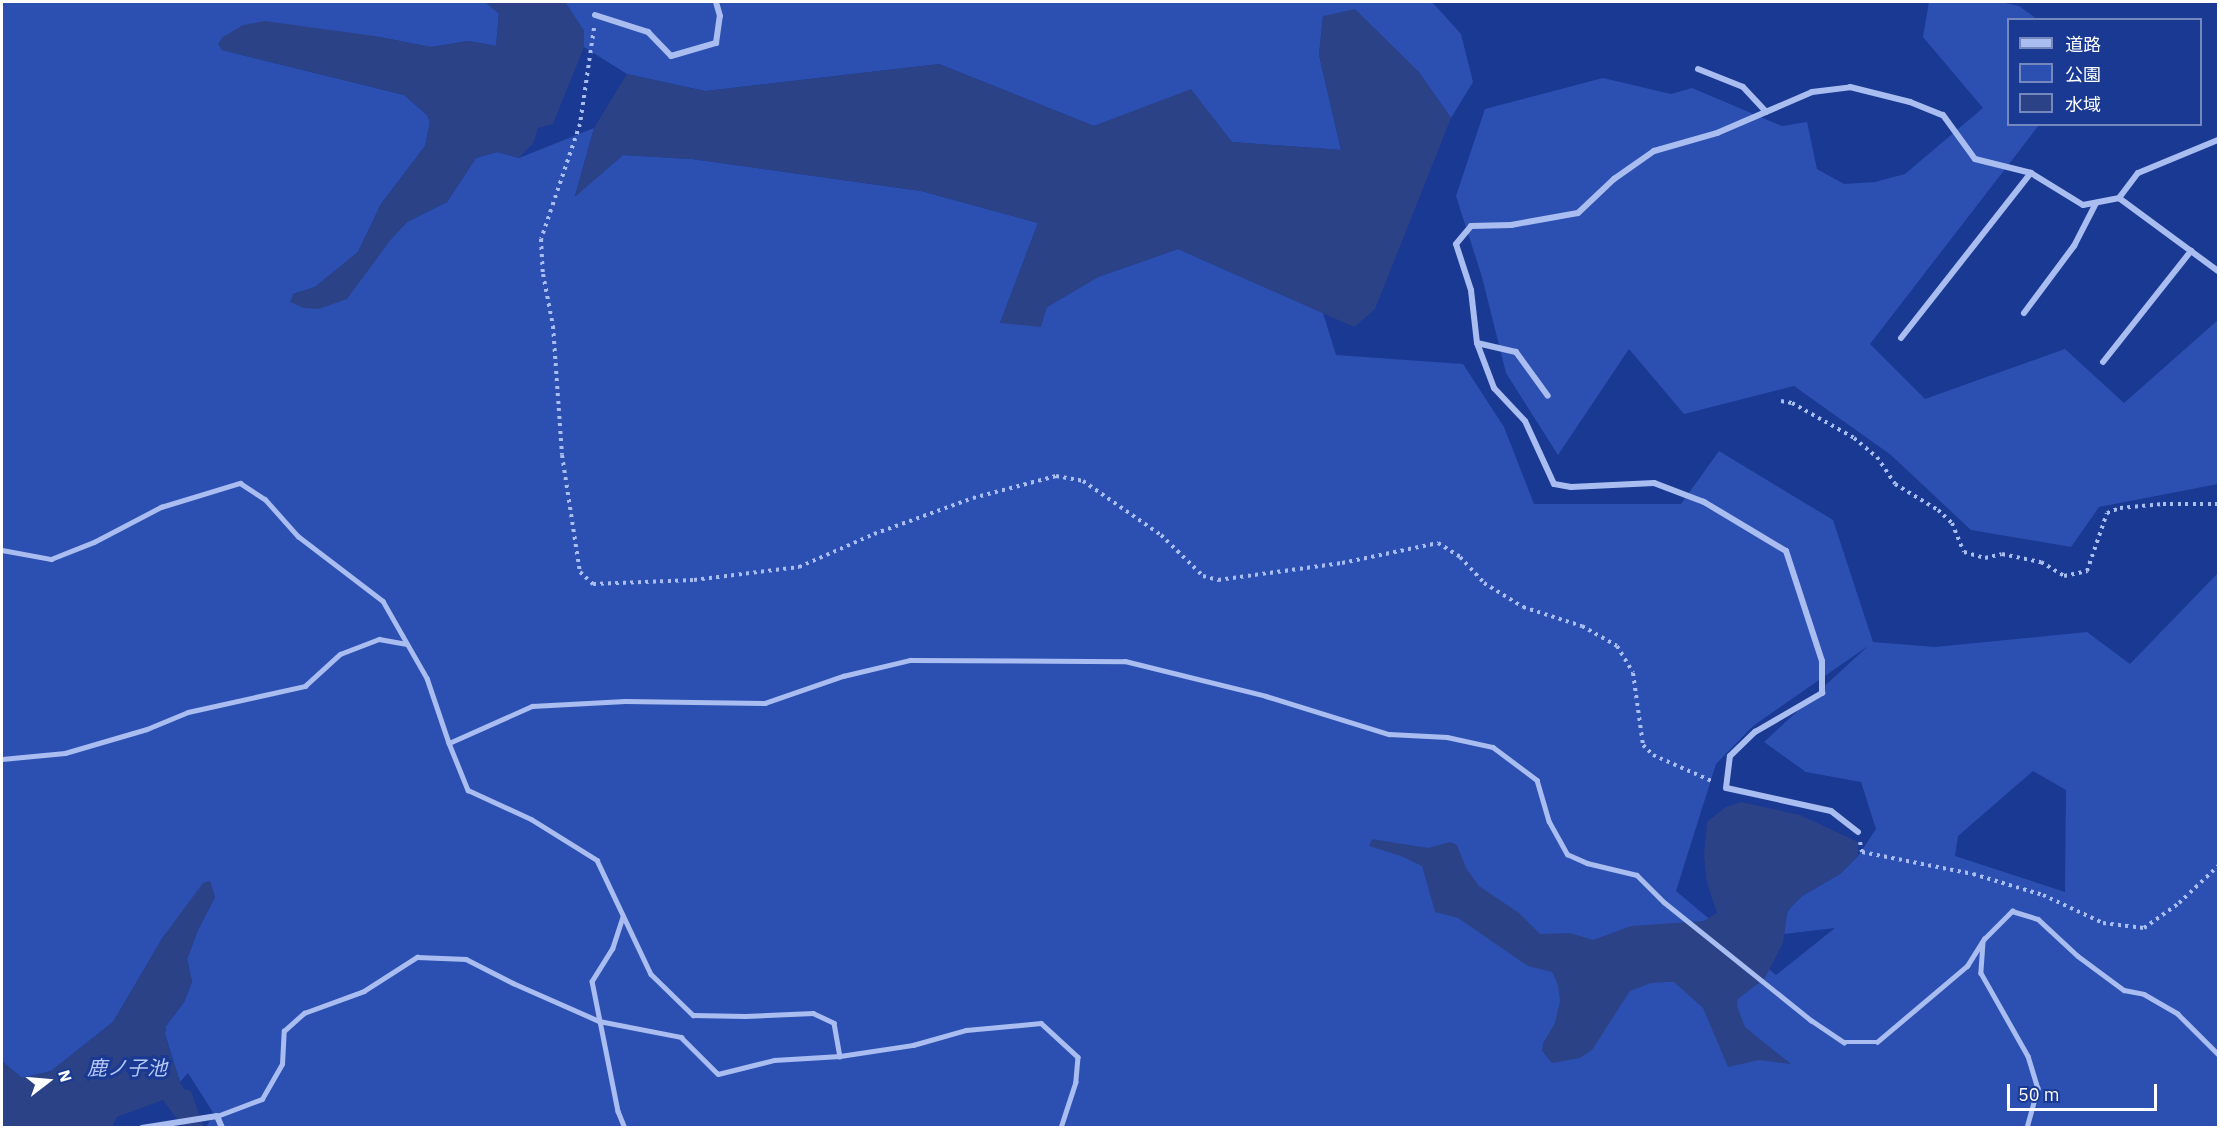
<!DOCTYPE html>
<meta charset="utf-8">
<style>
body{margin:0}
#map{position:relative;width:2220px;height:1129px;overflow:hidden;background:#193993;font-family:"IBM Plex Sans","Noto Sans JP",sans-serif}
div>[style]{position:absolute}
[style*='--x']{left:calc(var(--x)*1px);top:calc(var(--y)*1px);width:calc(var(--w)*1px);rotate:calc(var(--a)*1deg)}
.green>*{inset:0;background:#2c50b2}
.water>*{inset:0;background:#2b4286}
.path>*{height:4px;margin-top:-2px;transform-origin:0;background:repeating-linear-gradient(90deg,#aabdf0 0 3px,transparent 0 7.5px)}
.lane>*{height:4.5px;margin:-2.25px;padding:0 2.25px;transform-origin:2.25px;border-radius:2.25px;background:#aabdf0}
.street>*{height:6px;margin:-3px;padding:0 3px;transform-origin:3px;border-radius:3px;background:#aabdf0}
span{translate:-50% -50%;white-space:nowrap;text-align:center;line-height:1.15;-webkit-text-stroke:6px #193993;paint-order:stroke}
.water-label{font-size:20px;color:#b6c8f6;font-style:italic}
.frame{position:absolute;inset:0;border:3px solid #fff;pointer-events:none}
.legend{position:absolute;left:2007px;top:18px;width:195px;height:108px;box-sizing:border-box;background:#193993;border:2px solid #7588be;margin:0;padding:8px 10px;list-style:none;font-size:18px;color:#fff}
.legend li{display:flex;align-items:center;gap:12px;height:30px}
.legend b{width:30px;border:2px solid #7588be}
.north{position:absolute;left:18px;top:1051px;width:60px;height:60px;-webkit-text-stroke:4px #193993;paint-order:stroke;rotate:74deg;font-size:16px;font-weight:700;line-height:24px;text-align:center;color:#fff}
.north::after{content:'';display:block;margin:auto;width:21px;height:27px;background:#fff;clip-path:polygon(50% 0,100% 100%,50% 72%,0 100%)}
.scale{position:absolute;left:2007px;top:1084px;width:150px;height:27px;box-sizing:border-box;border:3px solid #fff;border-top:0;padding-left:8px;font-size:18px;line-height:21px;white-space:nowrap;color:#fff;-webkit-text-stroke:4px #193993;paint-order:stroke}
</style>
<div id="map">
<div class="green">
<div style="clip-path:polygon(evenodd,2px 2px,485px 2px,499px 13px,496px 46px,468px 41px,431px 47px,374px 36px,223px 37px,219px 43px,222px 50px,404px 95px,427px 115px,430px 122px,425px 146px,381px 204px,358px 252px,315px 287px,293px 294px,304px 308px,392px 238px,407px 222px,447px 202px,476px 158px,497px 152px,519px 158px,594px 128px,575px 196px,623px 155px,692px 159px,921px 191px,1038px 223px,1000px 323px,1047px 307px,1098px 277px,1178px 249px,1323px 313px,1336px 355px,1463px 364px,1504px 427px,1534px 504px,1681px 504px,1719px 451px,1833px 520px,1873px 642px,1935px 647px,2087px 632px,2130px 664px,2218px 573px,2218px 1127px,206px 1127px,214px 1114px,188px 1073px,180px 1082px,165px 1034px,166px 1026px,184px 1002px,192px 982px,187px 959px,198px 930px,215px 897px,210px 882px,163px 937px,113px 1022px,51px 1071px,22px 1078px,2px 1061px,2px 2px,1868px 646px,1764px 742px,1806px 772px,1861px 782px,1876px 829px,1858px 856px,1840px 874px,1802px 896px,1791px 907px,1787px 913px,1784px 934px,1835px 928px,1776px 975px,1676px 891px,1716px 764px,1753px 726px,1868px 646px,2px 2px,2033px 771px,2066px 790px,2065px 892px,1955px 856px,1958px 836px,2033px 771px)"></div>
<div style="clip-path:polygon(565px 2px,1432px 2px,1461px 34px,1473px 82px,1451px 118px,1418px 71px,1323px 16px,1319px 55px,1341px 150px,1232px 142px,1191px 90px,1094px 126px,939px 64px,705px 91px,627px 74px,584px 47px,584px 31px)"></div>
<div style="clip-path:polygon(1929px 2px,2000px 2px,2019px 6px,2037px 19px,2008px 20px,2008px 124px,2039px 125px,1870px 344px,1925px 399px,2065px 349px,2124px 403px,2218px 320px,2218px 484px,2099px 507px,2071px 547px,1971px 530px,1891px 455px,1794px 386px,1684px 414px,1629px 349px,1558px 455px,1506px 373px,1482px 277px,1456px 196px,1485px 109px,1603px 78px,1671px 94px,1692px 88px,1782px 126px,1807px 122px,1817px 169px,1844px 184px,1875px 182px,1905px 174px,1983px 108px,1923px 37px)"></div>
</div>
<div class="water">
<div style="clip-path:polygon(485px 2px,565px 2px,584px 31px,584px 47px,553px 124px,538px 128px,534px 142px,519px 158px,497px 152px,476px 158px,447px 202px,407px 222px,392px 238px,347px 299px,319px 309px,304px 308px,290px 302px,293px 294px,315px 287px,358px 252px,381px 204px,425px 146px,430px 122px,427px 115px,404px 95px,222px 50px,218px 44px,223px 37px,243px 25px,265px 21px,374px 36px,431px 47px,468px 41px,496px 46px,499px 14px)"></div>
<div style="clip-path:polygon(1355px 9px,1418px 71px,1451px 118px,1375px 309px,1354px 327px,1178px 249px,1098px 277px,1047px 307px,1041px 327px,1000px 323px,1038px 223px,921px 191px,692px 159px,623px 155px,575px 197px,594px 128px,627px 74px,705px 91px,939px 64px,1094px 126px,1191px 89px,1232px 142px,1341px 150px,1319px 55px,1323px 16px)"></div>
<div style="clip-path:polygon(1741px 802px,1800px 815px,1858px 842px,1858px 856px,1840px 874px,1802px 896px,1791px 907px,1787px 913px,1783px 943px,1765px 978px,1738px 999px,1737px 1006px,1745px 1027px,1791px 1064px,1759px 1060px,1728px 1067px,1703px 1008px,1674px 982px,1666px 982px,1651px 983px,1630px 991px,1592px 1050px,1580px 1058px,1552px 1063px,1542px 1051px,1543px 1043px,1555px 1023px,1560px 1001px,1558px 985px,1552px 972px,1528px 966px,1458px 918px,1435px 912px,1422px 866px,1401px 856px,1369px 846px,1372px 839px,1428px 848px,1450px 842px,1457px 845px,1466px 868px,1479px 886px,1519px 913px,1540px 934px,1570px 933px,1593px 940px,1631px 926px,1704px 921px,1717px 913px,1707px 883px,1704px 856px,1707px 822px,1726px 807px)"></div>
<div style="clip-path:polygon(210px 881px,215px 897px,198px 930px,187px 959px,192px 981px,184px 1002px,166px 1026px,165px 1035px,180px 1082px,184px 1089px,191px 1091px,203px 1126px,183px 1127px,163px 1100px,117px 1117px,112px 1127px,2px 1127px,2px 1061px,22px 1078px,51px 1071px,113px 1022px,163px 937px,203px 883px)"></div>
</div>
<div class="path">
<div style="--x:594;--y:28;--w:97;--a:98.3"></div>
<div style="--x:580;--y:124;--w:121;--a:108.7"></div>
<div style="--x:541;--y:239;--w:35;--a:87"></div>
<div style="--x:543;--y:274;--w:53;--a:79.1"></div>
<div style="--x:553;--y:326;--w:129;--a:86"></div>
<div style="--x:562;--y:455;--w:118;--a:81.3"></div>
<div style="--x:580;--y:572;--w:18;--a:43"></div>
<div style="--x:593;--y:584;--w:101;--a:-2.3"></div>
<div style="--x:694;--y:580;--w:106;--a:-7.1"></div>
<div style="--x:799;--y:567;--w:82;--a:-23.7"></div>
<div style="--x:874;--y:534;--w:105;--a:-20"></div>
<div style="--x:973;--y:498;--w:86;--a:-14.8"></div>
<div style="--x:1056;--y:476;--w:27;--a:10"></div>
<div style="--x:1083;--y:481;--w:95;--a:34.7"></div>
<div style="--x:1161;--y:535;--w:59;--a:44.3"></div>
<div style="--x:1203;--y:576;--w:16;--a:15"></div>
<div style="--x:1218;--y:580;--w:125;--a:-7.8"></div>
<div style="--x:1342;--y:563;--w:98;--a:-11.8"></div>
<div style="--x:1438;--y:543;--w:26;--a:32"></div>
<div style="--x:1460;--y:557;--w:35;--a:47"></div>
<div style="--x:1484;--y:583;--w:46;--a:31.6"></div>
<div style="--x:1523;--y:607;--w:62;--a:17.9"></div>
<div style="--x:1582;--y:626;--w:40;--a:29.7"></div>
<div style="--x:1617;--y:646;--w:31;--a:59"></div>
<div style="--x:1633;--y:673;--w:73;--a:82.1"></div>
<div style="--x:1643;--y:745;--w:14;--a:45"></div>
<div style="--x:1653;--y:755;--w:67;--a:23.9"></div>
<div style="--x:1781;--y:401;--w:11;--a:10"></div>
<div style="--x:1792;--y:403;--w:71;--a:29.4"></div>
<div style="--x:1854;--y:438;--w:30;--a:40"></div>
<div style="--x:1877;--y:457;--w:32;--a:56"></div>
<div style="--x:1895;--y:484;--w:50;--a:31.2"></div>
<div style="--x:1938;--y:510;--w:19;--a:43"></div>
<div style="--x:1952;--y:523;--w:31;--a:68"></div>
<div style="--x:1964;--y:552;--w:22;--a:16"></div>
<div style="--x:1985;--y:558;--w:17;--a:-13"></div>
<div style="--x:2002;--y:554;--w:40;--a:12"></div>
<div style="--x:2041;--y:562;--w:27;--a:31"></div>
<div style="--x:2064;--y:576;--w:24;--a:-12"></div>
<div style="--x:2087;--y:571;--w:61;--a:-71"></div>
<div style="--x:2107;--y:513;--w:14;--a:-21"></div>
<div style="--x:2120;--y:508;--w:43;--a:-5.3"></div>
<div style="--x:2163;--y:504;--w:55;--a:0"></div>
<div style="--x:1860;--y:842;--w:10;--a:79"></div>
<div style="--x:1862;--y:852;--w:113;--a:11.2"></div>
<div style="--x:1973;--y:874;--w:73;--a:16.7"></div>
<div style="--x:2043;--y:895;--w:66;--a:25"></div>
<div style="--x:2103;--y:923;--w:41;--a:7"></div>
<div style="--x:2144;--y:928;--w:43;--a:-35.5"></div>
<div style="--x:2179;--y:903;--w:54;--a:-43.5"></div>
</div>
<div class="lane">
<div style="--x:2;--y:550;--w:50;--a:10.4"></div>
<div style="--x:51;--y:559;--w:46;--a:-21.6"></div>
<div style="--x:94;--y:542;--w:76;--a:-27.6"></div>
<div style="--x:161;--y:507;--w:83;--a:-16.9"></div>
<div style="--x:240;--y:483;--w:30;--a:33"></div>
<div style="--x:265;--y:499;--w:50;--a:48.3"></div>
<div style="--x:298;--y:536;--w:107;--a:37.4"></div>
<div style="--x:383;--y:601;--w:89;--a:60.3"></div>
<div style="--x:427;--y:678;--w:69;--a:71.3"></div>
<div style="--x:449;--y:743;--w:91;--a:-24"></div>
<div style="--x:532;--y:706;--w:93;--a:-3.1"></div>
<div style="--x:625;--y:701;--w:140;--a:0.8"></div>
<div style="--x:765;--y:703;--w:83;--a:-19.1"></div>
<div style="--x:843;--y:676;--w:69;--a:-13.4"></div>
<div style="--x:910;--y:660;--w:215;--a:0.3"></div>
<div style="--x:1125;--y:661;--w:145;--a:13.9"></div>
<div style="--x:1266;--y:696;--w:129;--a:17.2"></div>
<div style="--x:1389;--y:734;--w:58;--a:3"></div>
<div style="--x:1447;--y:737;--w:47;--a:12.3"></div>
<div style="--x:1493;--y:747;--w:55;--a:36.9"></div>
<div style="--x:1537;--y:780;--w:43;--a:73.7"></div>
<div style="--x:1549;--y:821;--w:38;--a:61"></div>
<div style="--x:1567;--y:854;--w:22;--a:24"></div>
<div style="--x:1587;--y:863;--w:51;--a:13.5"></div>
<div style="--x:1637;--y:875;--w:38;--a:45"></div>
<div style="--x:1664;--y:902;--w:189;--a:38.8"></div>
<div style="--x:1811;--y:1020;--w:40;--a:34"></div>
<div style="--x:1844;--y:1042;--w:33;--a:0"></div>
<div style="--x:1877;--y:1042;--w:118;--a:-40.2"></div>
<div style="--x:1967;--y:966;--w:32;--a:-58"></div>
<div style="--x:1984;--y:939;--w:40;--a:-45"></div>
<div style="--x:2012;--y:911;--w:27;--a:17"></div>
<div style="--x:2038;--y:919;--w:54;--a:42.8"></div>
<div style="--x:2078;--y:956;--w:57;--a:36.5"></div>
<div style="--x:2124;--y:990;--w:20;--a:11"></div>
<div style="--x:2144;--y:994;--w:39;--a:30"></div>
<div style="--x:2178;--y:1014;--w:57;--a:45"></div>
<div style="--x:449;--y:743;--w:51;--a:68"></div>
<div style="--x:468;--y:790;--w:69;--a:24.7"></div>
<div style="--x:531;--y:819;--w:78;--a:31.8"></div>
<div style="--x:597;--y:860;--w:126;--a:64.7"></div>
<div style="--x:651;--y:974;--w:59;--a:44.3"></div>
<div style="--x:693;--y:1015;--w:52;--a:1.1"></div>
<div style="--x:745;--y:1016;--w:68;--a:-2.5"></div>
<div style="--x:813;--y:1013;--w:23;--a:25"></div>
<div style="--x:834;--y:1023;--w:34;--a:80"></div>
<div style="--x:840;--y:1056;--w:74;--a:-8.6"></div>
<div style="--x:913;--y:1045;--w:55;--a:-15.8"></div>
<div style="--x:966;--y:1030;--w:75;--a:-5.3"></div>
<div style="--x:1041;--y:1023;--w:50;--a:42.6"></div>
<div style="--x:1078;--y:1057;--w:25;--a:95"></div>
<div style="--x:1076;--y:1082;--w:48;--a:108.1"></div>
<div style="--x:2;--y:759;--w:63;--a:-5.4"></div>
<div style="--x:65;--y:753;--w:85;--a:-16.3"></div>
<div style="--x:147;--y:729;--w:44;--a:-22.5"></div>
<div style="--x:188;--y:712;--w:120;--a:-12.5"></div>
<div style="--x:305;--y:686;--w:47;--a:-42.4"></div>
<div style="--x:340;--y:654;--w:42;--a:-21"></div>
<div style="--x:379;--y:639;--w:28;--a:10"></div>
<div style="--x:623;--y:917;--w:33;--a:108"></div>
<div style="--x:613;--y:948;--w:39;--a:122"></div>
<div style="--x:592;--y:981;--w:133;--a:78.7"></div>
<div style="--x:618;--y:1111;--w:18;--a:68"></div>
<div style="--x:1983;--y:942;--w:31;--a:94"></div>
<div style="--x:1981;--y:973;--w:95;--a:60.5"></div>
<div style="--x:2028;--y:1056;--w:34;--a:73"></div>
<div style="--x:2038;--y:1088;--w:41;--a:105.4"></div>
<div style="--x:217;--y:1116;--w:48;--a:-20.7"></div>
<div style="--x:262;--y:1099;--w:40;--a:-60.3"></div>
<div style="--x:282;--y:1064;--w:33;--a:-87"></div>
<div style="--x:284;--y:1031;--w:27;--a:-42"></div>
<div style="--x:304;--y:1013;--w:64;--a:-20.1"></div>
<div style="--x:364;--y:991;--w:63;--a:-32.7"></div>
<div style="--x:417;--y:957;--w:49;--a:2.3"></div>
<div style="--x:466;--y:959;--w:53;--a:27.1"></div>
<div style="--x:513;--y:983;--w:94;--a:23.8"></div>
<div style="--x:599;--y:1021;--w:84;--a:11"></div>
<div style="--x:681;--y:1037;--w:52;--a:45"></div>
<div style="--x:718;--y:1074;--w:58;--a:-14"></div>
<div style="--x:774;--y:1060;--w:66;--a:-3.5"></div>
</div>
<div class="street">
<div style="--x:595;--y:15;--w:56;--a:17.8"></div>
<div style="--x:648;--y:32;--w:33;--a:46"></div>
<div style="--x:671;--y:56;--w:47;--a:-16.1"></div>
<div style="--x:716;--y:43;--w:27;--a:-82"></div>
<div style="--x:720;--y:16;--w:15;--a:-106"></div>
<div style="--x:1698;--y:69;--w:48;--a:21.8"></div>
<div style="--x:1743;--y:87;--w:34;--a:47"></div>
<div style="--x:2119;--y:198;--w:123;--a:36.4"></div>
<div style="--x:2024;--y:313;--w:84;--a:-53.3"></div>
<div style="--x:2074;--y:246;--w:48;--a:-62.9"></div>
<div style="--x:1901;--y:338;--w:210;--a:-51.8"></div>
<div style="--x:1477;--y:343;--w:40;--a:13"></div>
<div style="--x:1516;--y:352;--w:54;--a:54"></div>
<div style="--x:2103;--y:362;--w:142;--a:-51.6"></div>
<div style="--x:1858;--y:832;--w:34;--a:-142"></div>
<div style="--x:1831;--y:811;--w:107;--a:-167.6"></div>
<div style="--x:1726;--y:788;--w:32;--a:-83"></div>
<div style="--x:1730;--y:756;--w:35;--a:-44"></div>
<div style="--x:1755;--y:732;--w:78;--a:-30.2"></div>
<div style="--x:1822;--y:693;--w:32;--a:-90"></div>
<div style="--x:1822;--y:661;--w:116;--a:-108.1"></div>
<div style="--x:1786;--y:551;--w:96;--a:-149.1"></div>
<div style="--x:1704;--y:502;--w:53;--a:-159.2"></div>
<div style="--x:1654;--y:483;--w:83;--a:177.2"></div>
<div style="--x:1571;--y:487;--w:17;--a:-170"></div>
<div style="--x:1554;--y:484;--w:69;--a:-114.7"></div>
<div style="--x:1525;--y:421;--w:45;--a:-133.2"></div>
<div style="--x:1494;--y:388;--w:48;--a:-110.7"></div>
<div style="--x:1477;--y:343;--w:53;--a:-96.5"></div>
<div style="--x:1471;--y:290;--w:48;--a:-108.1"></div>
<div style="--x:1456;--y:244;--w:23;--a:-50"></div>
<div style="--x:1471;--y:226;--w:40;--a:-1.4"></div>
<div style="--x:1511;--y:225;--w:68;--a:-10.2"></div>
<div style="--x:1578;--y:213;--w:50;--a:-43.4"></div>
<div style="--x:1614;--y:179;--w:49;--a:-35"></div>
<div style="--x:1654;--y:151;--w:66;--a:-15.9"></div>
<div style="--x:1717;--y:133;--w:103;--a:-23.3"></div>
<div style="--x:1812;--y:92;--w:38;--a:-7"></div>
<div style="--x:1850;--y:87;--w:62;--a:14"></div>
<div style="--x:1910;--y:102;--w:35;--a:22"></div>
<div style="--x:1943;--y:115;--w:54;--a:54"></div>
<div style="--x:1975;--y:159;--w:58;--a:14"></div>
<div style="--x:2031;--y:173;--w:61;--a:31.6"></div>
<div style="--x:2083;--y:205;--w:37;--a:-11"></div>
<div style="--x:2119;--y:198;--w:31;--a:-53"></div>
<div style="--x:2138;--y:173;--w:87;--a:-22.4"></div>
<div style="--x:142;--y:1128;--w:76;--a:-9.1"></div>
<div style="--x:217;--y:1116;--w:13;--a:67"></div>
</div>
<div class="water-label">
<span style="left:127px;top:1067px">鹿ノ子池</span>
</div>
<div class="frame"></div>
<ul class="legend">
<li><b style="height:8px;background:#aabdf0"></b>道路</li>
<li><b style="height:16px;background:#2c50b2"></b>公園</li>
<li><b style="height:16px;background:#2b4286"></b>水域</li>
</ul>
<div class="north">N</div>
<div class="scale">50 m</div>
</div>
